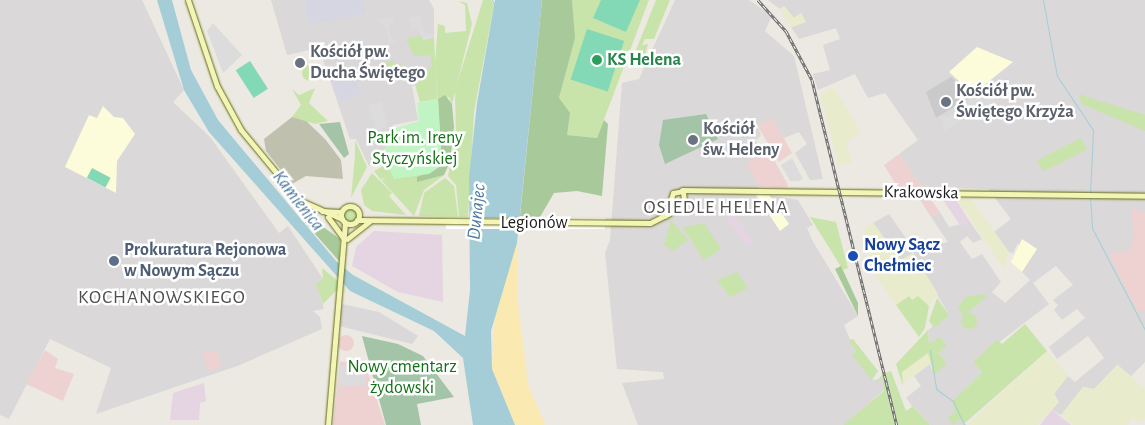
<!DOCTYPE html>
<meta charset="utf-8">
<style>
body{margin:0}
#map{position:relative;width:1145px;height:425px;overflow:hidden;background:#ece9e2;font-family:"Alegreya Sans",sans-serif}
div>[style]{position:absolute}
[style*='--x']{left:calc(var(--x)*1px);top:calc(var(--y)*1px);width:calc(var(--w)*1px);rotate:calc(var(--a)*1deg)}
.residential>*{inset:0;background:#dad8d8}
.commercial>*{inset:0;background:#edd2d1}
.round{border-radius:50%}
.industrial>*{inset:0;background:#e5d4e2;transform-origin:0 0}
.education>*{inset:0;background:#fdfcda}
.religious>*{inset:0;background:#cacaca}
.construction>*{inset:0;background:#c0c0ae}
.farmland>*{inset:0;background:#e9ebcd}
.grass>*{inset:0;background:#c8e4aa;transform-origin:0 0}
.forest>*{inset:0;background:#a8c999}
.sand>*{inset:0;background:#faeab2}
.cemetery>*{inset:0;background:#a4c4a8}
.park>*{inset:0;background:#c0f5c3}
.pitch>*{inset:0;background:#83d8b5;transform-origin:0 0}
.parking>*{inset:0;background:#dcdcdc}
.plaza>*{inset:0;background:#d6d6e2}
.water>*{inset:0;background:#a4cdd8}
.pier>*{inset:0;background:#fff;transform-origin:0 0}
.stream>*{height:1px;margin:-0.5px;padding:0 0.5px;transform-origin:0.5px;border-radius:0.5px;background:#a4cdd8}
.roads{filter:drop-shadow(0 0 1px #626a0b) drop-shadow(0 0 1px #626a0b)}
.secondary>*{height:5px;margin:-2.5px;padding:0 2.5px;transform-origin:2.5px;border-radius:2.5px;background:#f3f5b7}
.secondary>.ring{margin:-2.5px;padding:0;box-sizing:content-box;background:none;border:5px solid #f3f5b7;border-radius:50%}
.rail>*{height:3px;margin-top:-1.5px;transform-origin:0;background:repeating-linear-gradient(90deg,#fff 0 4px,#6a6a6a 0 8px);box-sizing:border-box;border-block:1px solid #6a6a6a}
.dots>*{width:14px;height:14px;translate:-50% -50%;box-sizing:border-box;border:2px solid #fff;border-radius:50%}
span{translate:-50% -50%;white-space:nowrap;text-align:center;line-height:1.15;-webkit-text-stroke:5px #fff;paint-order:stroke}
.worship-label{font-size:18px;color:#5b616d;font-weight:700}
.left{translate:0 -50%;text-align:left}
.leisure-label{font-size:18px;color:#27864d;font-weight:700}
.park-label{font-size:18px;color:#127117}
.street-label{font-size:18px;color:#1c1c1c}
.transit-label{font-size:18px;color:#164399;font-weight:700}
.service-label{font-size:18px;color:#4e5e75;font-weight:700}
.water-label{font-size:19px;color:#4c779d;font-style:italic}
.neighbourhood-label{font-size:19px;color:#4f4f4f;letter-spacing:1px}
</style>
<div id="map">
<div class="residential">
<div style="clip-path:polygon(0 0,142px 0,184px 90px,173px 102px,210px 137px,279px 233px,288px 226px,323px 279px,317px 284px,324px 309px,313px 311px,320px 317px,322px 329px,240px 365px,96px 414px,111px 368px,50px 339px,9px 419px,0 415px)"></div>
<div style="clip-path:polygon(271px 0,429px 0,434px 9px,434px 81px,412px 86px,418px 120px,393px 125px,386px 148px,369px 166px,356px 139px,350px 139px,319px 48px,287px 55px)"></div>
<div style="clip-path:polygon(675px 0,749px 0,772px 16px,765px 31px,794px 56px,823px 179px,810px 180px,795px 153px,807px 144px,799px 132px,784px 138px,773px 119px,757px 125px,761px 136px,755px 140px,761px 150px,769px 151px,747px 163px,759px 187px,756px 195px,789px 224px,769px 195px,798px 200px,813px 225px,807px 228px,812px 240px,858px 316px,844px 325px,853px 347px,872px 380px,882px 379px,884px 390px,844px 425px,638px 425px,622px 383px,664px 379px,663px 372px,617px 369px,605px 253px,610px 240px,622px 83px,639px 79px)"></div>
<div style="clip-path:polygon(768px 0,1145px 0,1145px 362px,1131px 376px,1117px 365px,1094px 389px,1083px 387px,1061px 415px,1052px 410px,1059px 402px,1054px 394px,1068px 376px,1075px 382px,1104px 358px,1088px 336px,1057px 359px,1049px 347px,1085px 318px,1077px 309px,1062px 320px,1054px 310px,1058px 305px,1053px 300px,1073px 285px,1056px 266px,1033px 283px,1049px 304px,973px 362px,982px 373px,952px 401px,959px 420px,967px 425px,930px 425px,906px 398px,921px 386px,914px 376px,930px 364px,931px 369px,947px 363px,938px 353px,947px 346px,929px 344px,928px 330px,949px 315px,913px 253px,901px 260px,873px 223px,889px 214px,915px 251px,948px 242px,931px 217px,940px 212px,949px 227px,970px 222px,982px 239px,973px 243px,967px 236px,960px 242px,972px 259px,982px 254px,1001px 282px,992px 292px,1005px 303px,1030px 280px,1022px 272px,1027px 263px,1018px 243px,1013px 253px,1009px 252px,994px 232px,1011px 219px,988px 189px,922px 187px,899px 154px,918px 140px,885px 93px,868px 98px,855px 74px,818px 90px,813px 74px,830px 70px,823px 45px,840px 39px,836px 28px,799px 39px,791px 27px,806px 22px,801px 13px,794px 18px,784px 6px,780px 9px)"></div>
<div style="clip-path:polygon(342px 304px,379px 312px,418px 336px,412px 344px,339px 326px)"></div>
</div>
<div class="commercial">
<div style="clip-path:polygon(773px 118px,792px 153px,779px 162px,757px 125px)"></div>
<div style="clip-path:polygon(769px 151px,788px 185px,786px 188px,759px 187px,746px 163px)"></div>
<div style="clip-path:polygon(899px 154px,922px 187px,898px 188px,884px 165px)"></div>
<div style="clip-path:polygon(918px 197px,929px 197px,940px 212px,931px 217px)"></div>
<div style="clip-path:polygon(1131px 208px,1145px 213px,1145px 310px,1138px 312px,1108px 253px,1129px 252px,1134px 237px)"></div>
<div class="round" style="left:338px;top:335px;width:16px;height:16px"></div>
<div style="clip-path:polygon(45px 350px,58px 359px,55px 368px,74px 374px,63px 401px,26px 384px)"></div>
<div style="clip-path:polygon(201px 350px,219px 353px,221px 367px,208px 371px)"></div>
<div style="clip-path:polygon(364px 361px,385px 425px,333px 425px,340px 362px)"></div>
</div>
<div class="industrial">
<div style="clip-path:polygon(942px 198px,955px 198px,970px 222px,961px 227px)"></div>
<div style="left:734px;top:213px;width:34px;height:9px;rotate:56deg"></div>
<div style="clip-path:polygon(374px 231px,442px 235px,443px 302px,398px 292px,352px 266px,356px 247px)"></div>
<div style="clip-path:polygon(204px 383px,206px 401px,200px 403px,199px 420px,170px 420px,173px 393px)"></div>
<div style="clip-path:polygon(1052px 410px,1071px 425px,1040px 425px)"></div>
</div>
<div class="education">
<div style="clip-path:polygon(977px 47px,1013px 62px,973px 94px,949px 72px)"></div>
<div style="clip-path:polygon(103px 106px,114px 117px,123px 118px,135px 134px,117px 161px,116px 193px,65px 167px,89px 115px,97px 118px)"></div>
<div style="clip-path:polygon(756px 195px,769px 195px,789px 224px,780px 231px)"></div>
<div style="clip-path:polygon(1022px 239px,1037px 249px,1022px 272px,1011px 262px)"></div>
</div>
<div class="religious">
<div style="clip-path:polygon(951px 77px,972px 96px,936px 118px,926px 92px)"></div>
</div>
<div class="construction">
<div style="clip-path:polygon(292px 117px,303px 118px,325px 139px,341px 160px,343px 179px,306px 176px,292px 184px,266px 151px,264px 139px)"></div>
</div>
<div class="farmland">
<div style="clip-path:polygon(784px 6px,794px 18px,801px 13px,806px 22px,791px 27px,780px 9px)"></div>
<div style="clip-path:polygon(834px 87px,861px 133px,846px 142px,852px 162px,839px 166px,820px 95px)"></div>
<div style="clip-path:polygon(957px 199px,971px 199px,1009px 252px,1004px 269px)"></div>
<div style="clip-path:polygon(873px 223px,901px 260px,913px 253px,938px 294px,929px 306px,918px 296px,912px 300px,909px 296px,896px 305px,877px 278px,865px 235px,865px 228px)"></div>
<div style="clip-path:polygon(1047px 351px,1068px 376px,1054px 394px,1059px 402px,1038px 425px,967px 425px)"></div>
<div style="clip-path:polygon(928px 352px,930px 364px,903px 384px,902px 372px)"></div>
<div style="clip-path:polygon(1118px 365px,1145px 389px,1145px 419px,1139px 423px,1133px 417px,1127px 425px,1073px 425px,1061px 415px,1083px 387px,1094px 389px)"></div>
</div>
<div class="grass">
<div style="clip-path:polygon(483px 0,491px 0,494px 5px,474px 112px,468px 217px,459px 217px,456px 185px,448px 176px,456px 138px,455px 90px)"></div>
<div style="clip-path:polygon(572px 0,649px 0,597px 138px,566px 135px,559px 98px,574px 38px)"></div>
<div style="clip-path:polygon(656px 0,670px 0,654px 39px,645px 39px,642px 45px,648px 44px,643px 63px,634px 55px)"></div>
<div style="clip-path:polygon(458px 1px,467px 3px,472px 24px,452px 104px,449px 97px,438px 99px,442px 146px,442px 165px,429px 174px,444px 175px,448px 170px,443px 176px,424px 190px,414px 216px,382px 181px,386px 176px,381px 180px,374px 171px,440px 136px,435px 64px,438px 24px,445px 26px,445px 33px,466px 31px,465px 5px)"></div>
<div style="clip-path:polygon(422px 35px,434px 38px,437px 99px,420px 102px,414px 81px,419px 83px,420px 70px,432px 68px,430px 55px,414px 56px,406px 39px)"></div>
<div style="clip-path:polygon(393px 61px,397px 66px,402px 62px,400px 79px,389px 75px,386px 62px)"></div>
<div class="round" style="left:302px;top:65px;width:16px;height:16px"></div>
<div style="clip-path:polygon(315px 88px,309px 103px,328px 121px,315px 124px,292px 117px,301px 105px,292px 89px,299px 95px)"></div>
<div style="clip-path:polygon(1078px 94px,1145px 115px,1145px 131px,1082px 104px)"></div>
<div style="left:1081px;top:138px;width:13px;height:49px;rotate:63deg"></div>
<div style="clip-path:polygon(355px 140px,367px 167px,351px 198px,355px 156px)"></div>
<div style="clip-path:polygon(372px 173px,392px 193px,389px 196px,406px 215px,372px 211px,364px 205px,361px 190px)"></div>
<div style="clip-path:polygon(445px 178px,454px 186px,458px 217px,419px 216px,424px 193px)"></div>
<div class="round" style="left:342px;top:207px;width:16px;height:16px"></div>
<div style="clip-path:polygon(810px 217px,836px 222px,848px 268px,843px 270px)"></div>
<div style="clip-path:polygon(671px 220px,688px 240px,673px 251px,664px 245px)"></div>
<div style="clip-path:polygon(704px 223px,721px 249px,704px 260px,683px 228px)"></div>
<div style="clip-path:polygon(322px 268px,338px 281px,337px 290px,323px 304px,316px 284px,323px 279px)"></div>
<div style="clip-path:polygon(737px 272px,748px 288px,730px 297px,717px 280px)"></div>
<div style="clip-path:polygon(984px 294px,987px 296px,964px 316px,958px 308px,965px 297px)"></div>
<div style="clip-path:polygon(909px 296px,912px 300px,918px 296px,929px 306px,925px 328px,919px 337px,896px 305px)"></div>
<div style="clip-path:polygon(937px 298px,949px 315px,934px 328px,929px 321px)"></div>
<div class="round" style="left:961px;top:313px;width:16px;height:16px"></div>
<div style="clip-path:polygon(1025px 324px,1047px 351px,965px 423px,959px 420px,953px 425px,948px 418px,955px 412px,952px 401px,982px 373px,973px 362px,997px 340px,1002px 344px)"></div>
<div style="clip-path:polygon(928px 330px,929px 344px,940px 337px,947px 346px,938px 353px,947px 363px,934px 375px,928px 353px,902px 372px,903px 386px,896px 364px)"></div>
<div style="clip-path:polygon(853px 339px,878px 371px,872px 380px,852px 355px,856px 352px,849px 340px)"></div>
<div style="clip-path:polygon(891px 371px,906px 411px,912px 407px,909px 402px,930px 425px,898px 425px,885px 373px)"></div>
<div style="clip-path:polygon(883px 374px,896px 425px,843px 425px,884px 391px,882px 379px,876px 382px)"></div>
</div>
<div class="forest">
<div style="clip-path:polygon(542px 0,572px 0,575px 38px,559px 98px,570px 113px,567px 135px,597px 138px,604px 120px,608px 124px,602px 196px,577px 191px,554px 193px,540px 217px,520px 216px)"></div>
<div style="clip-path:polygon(445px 95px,452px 104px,454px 127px,450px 162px,444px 175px,417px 182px,417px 177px,442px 165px,438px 99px)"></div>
<div style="clip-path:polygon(305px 214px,340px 239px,339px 261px,301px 218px)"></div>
<div style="clip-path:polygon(841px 266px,858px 303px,858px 316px,835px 269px)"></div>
</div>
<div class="sand">
<div style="clip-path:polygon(517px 243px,518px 303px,528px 384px,545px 425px,515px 425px,492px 369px,495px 309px)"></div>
</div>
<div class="cemetery">
<div style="clip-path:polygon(706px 114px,718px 139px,665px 164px,659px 145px,663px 120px)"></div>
<div style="clip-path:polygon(340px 122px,349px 154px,344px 158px,319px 124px)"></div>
<div style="clip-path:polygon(362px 336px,398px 344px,423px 356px,454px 397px,417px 404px,421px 425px,386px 425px)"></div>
</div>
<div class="park">
<div style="clip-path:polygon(438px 99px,442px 165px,429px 174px,394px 179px,389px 168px,374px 164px,386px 150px,390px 130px,419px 121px,417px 103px)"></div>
</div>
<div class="pitch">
<div style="clip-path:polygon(601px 0,640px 0,626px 32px,593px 18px)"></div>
<div style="left:587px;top:29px;width:39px;height:53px;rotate:18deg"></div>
<div style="left:250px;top:61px;width:33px;height:17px;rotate:57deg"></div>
<div style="left:92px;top:168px;width:21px;height:11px;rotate:28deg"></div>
</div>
<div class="parking">
<div style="clip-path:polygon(420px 16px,425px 34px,434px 33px,434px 38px,423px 40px,418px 29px,412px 31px,408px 17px)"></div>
<div style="clip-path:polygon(395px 17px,388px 29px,395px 43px,389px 44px,386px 28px,376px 19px)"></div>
<div style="clip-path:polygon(213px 23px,242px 55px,223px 73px,207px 31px)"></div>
<div style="clip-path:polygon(985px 88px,998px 105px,978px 122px,971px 113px,945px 132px,940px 116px,948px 117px)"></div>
<div style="clip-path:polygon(382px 101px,387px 127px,376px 130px,368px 105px)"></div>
<div style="clip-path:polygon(792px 158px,803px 179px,798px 181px,790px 181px,781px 165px)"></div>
<div style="clip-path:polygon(362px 363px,366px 385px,339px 387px,339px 366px)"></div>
</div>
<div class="plaza">
<div style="clip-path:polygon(304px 0,362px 0,366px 13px,310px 25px)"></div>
<div style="clip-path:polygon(355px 76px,361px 95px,339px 101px,332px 80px)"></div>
</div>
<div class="water">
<div style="clip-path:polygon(157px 0,172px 0,191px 70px,218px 120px,336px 261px,353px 275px,465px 336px,470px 290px,469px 177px,477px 103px,495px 0,542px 0,517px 243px,491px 331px,492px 369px,515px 425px,473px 425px,463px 358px,434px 331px,350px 291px,209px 132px,184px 90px)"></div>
</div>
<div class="pier">
<div style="left:446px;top:218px;width:159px;height:11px"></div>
</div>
<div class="stream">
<div style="--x:492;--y:0;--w:7;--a:63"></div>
<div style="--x:1043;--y:0;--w:77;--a:79.6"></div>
<div style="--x:1057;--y:76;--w:65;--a:56.3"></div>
<div style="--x:1093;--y:130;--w:63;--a:92.7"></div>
<div style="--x:1090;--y:197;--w:31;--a:86"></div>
<div style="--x:1092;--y:228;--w:115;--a:62.5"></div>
<div style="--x:930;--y:350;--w:39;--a:81"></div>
<div style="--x:936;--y:389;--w:21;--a:35"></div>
<div style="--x:953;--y:401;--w:26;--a:65"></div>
</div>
<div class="roads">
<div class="secondary">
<div style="--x:188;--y:0;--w:91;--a:71.4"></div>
<div style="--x:217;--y:86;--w:50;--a:61.4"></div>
<div style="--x:241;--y:130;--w:91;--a:50.4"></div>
<div style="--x:299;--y:200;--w:47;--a:23.8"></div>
<div style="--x:682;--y:190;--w:463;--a:0.7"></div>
<div class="ring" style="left:341px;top:206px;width:13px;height:13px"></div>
<div style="--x:322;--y:211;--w:19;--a:3"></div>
<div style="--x:328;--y:217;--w:26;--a:54"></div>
<div style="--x:357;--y:220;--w:293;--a:0.6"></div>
<div style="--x:650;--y:223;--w:20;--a:-27"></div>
<div style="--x:668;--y:214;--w:21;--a:-39"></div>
<div style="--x:684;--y:201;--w:10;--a:-96"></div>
<div style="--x:683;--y:191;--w:10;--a:169"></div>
<div style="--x:673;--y:193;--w:24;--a:109"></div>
<div style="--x:347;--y:239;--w:29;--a:-38"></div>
<div style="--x:328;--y:425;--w:203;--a:-85.2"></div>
</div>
</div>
<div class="rail">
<div style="--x:758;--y:0;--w:42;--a:47.9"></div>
<div style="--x:786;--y:31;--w:55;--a:62"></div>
<div style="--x:812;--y:80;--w:355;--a:76.2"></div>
</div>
<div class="dots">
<div style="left:597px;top:60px;background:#2e9e5b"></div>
<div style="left:300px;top:63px;background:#6b7280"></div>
<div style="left:946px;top:102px;background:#6b7280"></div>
<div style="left:693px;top:140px;background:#6b7280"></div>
<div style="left:853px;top:256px;background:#1a4fb4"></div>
<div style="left:114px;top:261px;background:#5c6f8a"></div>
</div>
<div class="worship-label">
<span class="left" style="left:310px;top:63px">Kościół pw.<br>Ducha Świętego</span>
<span class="left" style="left:956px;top:102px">Kościół pw.<br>Świętego Krzyża</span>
<span class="left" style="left:703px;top:140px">Kościół<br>św. Heleny</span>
</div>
<div class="leisure-label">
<span class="left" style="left:607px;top:60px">KS Helena</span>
</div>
<div class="park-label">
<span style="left:415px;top:149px">Park im. Ireny<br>Styczyńskiej</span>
<span style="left:402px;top:378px">Nowy cmentarz<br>żydowski</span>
</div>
<div class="street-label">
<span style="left:921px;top:193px;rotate:1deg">Krakowska</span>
<span style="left:534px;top:223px">Legionów</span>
</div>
<div class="transit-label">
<span class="left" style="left:864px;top:256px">Nowy Sącz<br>Chełmiec</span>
</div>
<div class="service-label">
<span class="left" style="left:124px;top:261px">Prokuratura Rejonowa<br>w Nowym Sączu</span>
</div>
<div class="water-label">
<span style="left:298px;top:201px;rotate:52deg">Kamienica</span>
<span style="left:477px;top:212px;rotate:-84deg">Dunajec</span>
</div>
<div class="neighbourhood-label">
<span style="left:716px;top:208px">OSIEDLE HELENA</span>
<span style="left:162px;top:298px">KOCHANOWSKIEGO</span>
</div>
</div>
